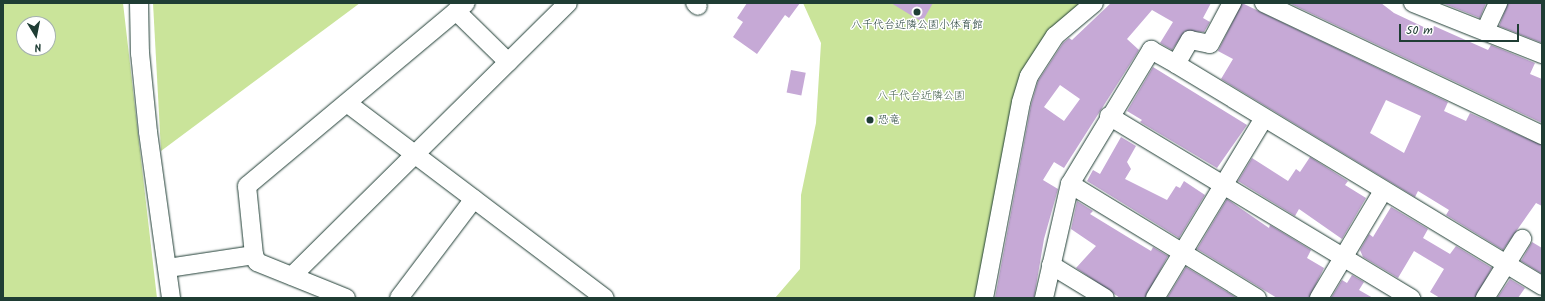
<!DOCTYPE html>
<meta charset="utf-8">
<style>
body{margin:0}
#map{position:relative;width:1545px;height:301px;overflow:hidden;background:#fff;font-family:Kalam,"Klee One",sans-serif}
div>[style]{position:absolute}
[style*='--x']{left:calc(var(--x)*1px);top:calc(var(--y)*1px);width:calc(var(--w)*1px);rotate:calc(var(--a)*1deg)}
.green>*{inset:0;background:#cae49a}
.building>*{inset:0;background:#c6a9d6;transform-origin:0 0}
.roads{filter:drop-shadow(0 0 1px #1f3d34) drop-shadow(0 0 1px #1f3d34)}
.minor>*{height:18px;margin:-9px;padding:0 9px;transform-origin:9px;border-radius:9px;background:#fff}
.dots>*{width:11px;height:11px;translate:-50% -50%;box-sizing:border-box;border:2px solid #fff;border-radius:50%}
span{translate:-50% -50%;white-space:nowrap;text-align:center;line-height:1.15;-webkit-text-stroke:3px #fff;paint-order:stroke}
.poi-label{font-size:11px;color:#1f3d34}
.left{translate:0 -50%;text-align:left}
.park-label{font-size:11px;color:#415e48}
.frame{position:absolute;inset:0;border:4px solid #1f3d34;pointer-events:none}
.north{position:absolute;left:16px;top:16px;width:40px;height:40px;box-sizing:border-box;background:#fff;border:1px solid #a5b1ae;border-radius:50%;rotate:170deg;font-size:11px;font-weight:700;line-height:16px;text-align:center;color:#1f3d34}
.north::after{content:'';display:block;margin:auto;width:14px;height:18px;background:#1f3d34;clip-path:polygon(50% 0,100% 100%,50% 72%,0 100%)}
.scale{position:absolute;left:1399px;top:24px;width:120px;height:18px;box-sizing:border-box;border:2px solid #1f3d34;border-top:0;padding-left:5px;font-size:12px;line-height:14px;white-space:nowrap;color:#1f3d34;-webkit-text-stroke:3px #fff;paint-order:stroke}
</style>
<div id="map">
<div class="green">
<div style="clip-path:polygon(evenodd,3px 3px,123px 3px,157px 298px,3px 298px,3px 3px,24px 24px,48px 24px,48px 48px,24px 48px,24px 24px)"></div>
<div style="clip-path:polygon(153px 3px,360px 3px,161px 151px)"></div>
<div style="clip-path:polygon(803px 3px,1085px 3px,1047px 36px,977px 298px,775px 298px,800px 269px,801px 195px,816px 123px,821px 43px)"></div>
</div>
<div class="building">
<div style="clip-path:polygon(747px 3px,800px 3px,789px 18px,785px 15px,757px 54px,733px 37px,743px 22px,737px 18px)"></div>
<div style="clip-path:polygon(891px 3px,933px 3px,922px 22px)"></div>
<div style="clip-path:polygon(evenodd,1111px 3px,1211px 3px,1203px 18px,1210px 22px,1204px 32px,1185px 31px,1172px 50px,1160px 43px,1173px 22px,1152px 10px,1127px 39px,1139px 50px,1064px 168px,1054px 162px,1043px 180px,1058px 189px,1044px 239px,1034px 298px,995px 298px,1031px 105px,1038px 81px,1063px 43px,1069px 38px,1072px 40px,1111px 3px,1060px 85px,1080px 99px,1064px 121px,1044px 107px,1060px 85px)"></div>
<div style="clip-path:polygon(evenodd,1242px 3px,1448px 102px,1444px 111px,1466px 121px,1470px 113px,1542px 145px,1542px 206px,1536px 203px,1503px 250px,1446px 215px,1449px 210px,1418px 191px,1415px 197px,1221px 79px,1233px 59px,1218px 51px,1242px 3px,1386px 100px,1421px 116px,1404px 153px,1370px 133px,1386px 100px)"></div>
<div style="clip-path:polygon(1289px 3px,1381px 3px,1394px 13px,1432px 31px,1434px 26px,1488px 50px,1491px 45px,1535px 63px,1530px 74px,1542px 79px,1542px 123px)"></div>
<div style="clip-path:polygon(1442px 3px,1486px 3px,1480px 18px)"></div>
<div style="clip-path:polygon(1508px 3px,1542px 3px,1542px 43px,1499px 26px)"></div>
<div style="clip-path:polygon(1153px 67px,1247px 125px,1217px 168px,1140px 122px,1142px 120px,1127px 111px)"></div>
<div style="left:791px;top:70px;width:15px;height:23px;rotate:11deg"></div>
<div style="clip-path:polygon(1121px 137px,1136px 146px,1127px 162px,1131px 169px,1125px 179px,1167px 200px,1176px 186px,1180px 188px,1184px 181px,1205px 195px,1179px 238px,1087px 181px,1093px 170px,1100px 174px)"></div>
<div style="clip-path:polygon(1310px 157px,1348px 181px,1345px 185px,1366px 198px,1342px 239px,1299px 209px,1295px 216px,1238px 181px,1252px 158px,1288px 181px,1296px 169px,1300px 172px)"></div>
<div style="clip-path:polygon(1227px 199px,1269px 228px,1270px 225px,1311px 250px,1307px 258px,1324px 268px,1309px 298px,1277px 298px,1197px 249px)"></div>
<div style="clip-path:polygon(1077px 201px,1093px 211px,1090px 214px,1126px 236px,1151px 251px,1153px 247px,1168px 256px,1145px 298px,1120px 298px,1076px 268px,1096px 246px,1071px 229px)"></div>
<div style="clip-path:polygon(1391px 207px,1428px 229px,1423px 238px,1450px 254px,1456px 246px,1492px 268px,1475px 298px,1440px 298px,1430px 292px,1444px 269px,1414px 251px,1398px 278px,1363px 257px,1360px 250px,1369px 234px,1373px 237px)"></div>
<div style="clip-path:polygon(1532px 242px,1542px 248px,1542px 274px,1521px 261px)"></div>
<div style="clip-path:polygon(1186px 267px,1237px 298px,1167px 298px)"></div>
<div style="clip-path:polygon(1352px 275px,1364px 282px,1359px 290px,1373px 298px,1331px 298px,1342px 280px,1347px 283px)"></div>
<div style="clip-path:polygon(1510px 279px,1525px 288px,1518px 298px,1497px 298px)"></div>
</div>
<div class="roads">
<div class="minor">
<div style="--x:139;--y:3;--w:50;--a:88.9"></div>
<div style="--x:140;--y:53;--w:79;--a:84.2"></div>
<div style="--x:148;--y:132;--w:168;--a:82.1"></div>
<div style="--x:695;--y:3;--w:4;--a:45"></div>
<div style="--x:1264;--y:3;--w:308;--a:25.4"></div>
<div style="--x:1413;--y:3;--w:139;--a:21.6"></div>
<div style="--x:456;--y:11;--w:73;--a:44.4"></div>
<div style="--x:1485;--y:31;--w:31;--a:-65"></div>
<div style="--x:1176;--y:64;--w:428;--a:31.2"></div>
<div style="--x:347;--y:103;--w:323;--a:37.1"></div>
<div style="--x:1109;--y:116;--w:353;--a:31.1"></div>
<div style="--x:1070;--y:184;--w:219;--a:31.4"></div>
<div style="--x:1051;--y:265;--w:63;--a:31.4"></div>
<div style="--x:168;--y:268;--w:87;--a:-8.6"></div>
<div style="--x:292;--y:276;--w:388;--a:-44.7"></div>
<div style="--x:346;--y:298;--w:96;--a:-158"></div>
<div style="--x:257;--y:262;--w:8;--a:-113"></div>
<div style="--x:254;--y:255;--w:69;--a:-95.8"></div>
<div style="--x:247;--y:186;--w:285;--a:-39.9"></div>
<div style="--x:399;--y:298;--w:124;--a:-52.9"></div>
<div style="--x:984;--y:298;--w:199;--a:-79.3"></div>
<div style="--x:1021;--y:102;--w:27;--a:-73"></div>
<div style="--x:1029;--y:76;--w:48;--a:-57"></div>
<div style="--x:1055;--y:36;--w:51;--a:-40.2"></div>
<div style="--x:1044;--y:298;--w:117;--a:-77.2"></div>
<div style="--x:1070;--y:184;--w:157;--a:-58.8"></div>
<div style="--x:1151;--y:50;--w:29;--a:29"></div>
<div style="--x:1176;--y:64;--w:28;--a:-60"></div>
<div style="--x:1190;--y:40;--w:20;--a:11"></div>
<div style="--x:1210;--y:44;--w:47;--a:-61.8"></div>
<div style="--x:1155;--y:298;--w:210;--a:-58.8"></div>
<div style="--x:1319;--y:298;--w:125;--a:-59.1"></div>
<div style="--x:1485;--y:298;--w:70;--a:-57.9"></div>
</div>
</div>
<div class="dots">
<div style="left:917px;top:12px;background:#1f3d34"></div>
<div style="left:870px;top:120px;background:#1f3d34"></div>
</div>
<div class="poi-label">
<span style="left:917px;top:25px">八千代台近隣公園小体育館</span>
<span class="left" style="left:878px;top:120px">恐竜</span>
</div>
<div class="park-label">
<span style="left:921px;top:96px">八千代台近隣公園</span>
</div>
<div class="frame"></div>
<div class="north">N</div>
<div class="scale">50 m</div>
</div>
